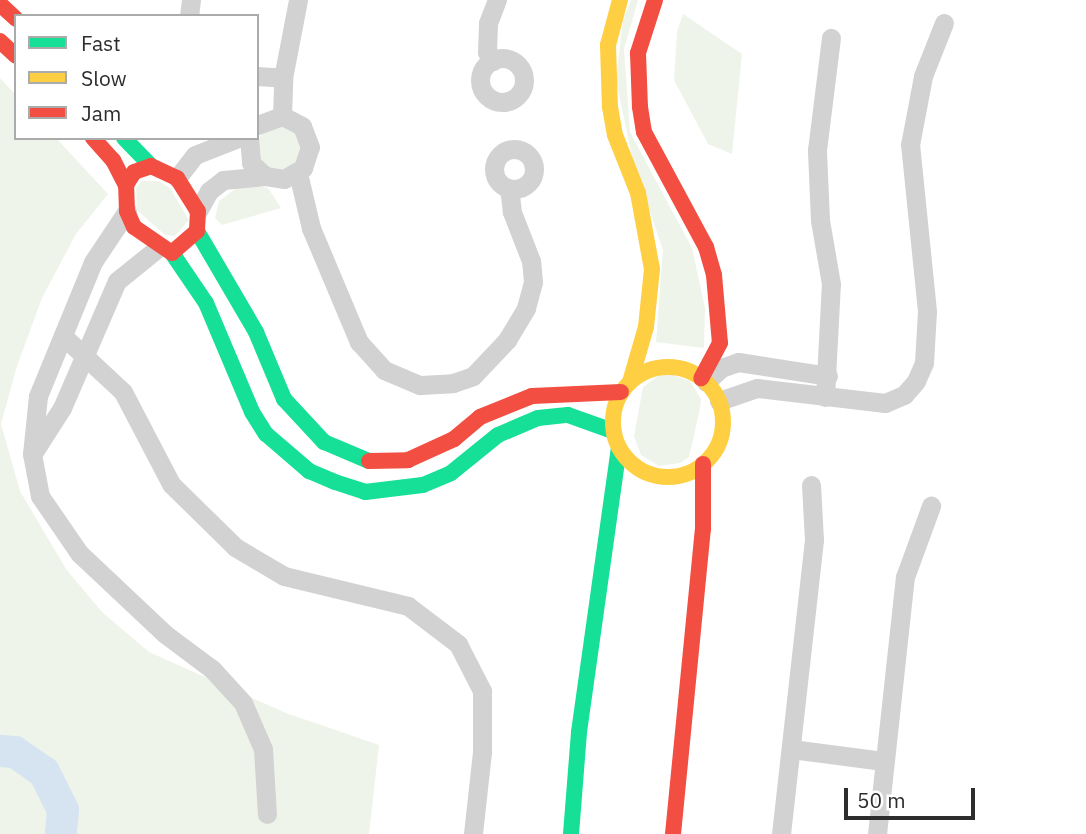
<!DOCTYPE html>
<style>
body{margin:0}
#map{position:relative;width:1086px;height:834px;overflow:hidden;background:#fff;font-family:"IBM Plex Sans",sans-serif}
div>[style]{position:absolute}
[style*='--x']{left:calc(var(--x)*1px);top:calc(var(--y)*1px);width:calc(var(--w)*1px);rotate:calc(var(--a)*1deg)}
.green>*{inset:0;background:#eef4ea}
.round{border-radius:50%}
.river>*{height:32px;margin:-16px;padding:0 16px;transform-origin:16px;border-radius:16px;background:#d6e4f2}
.street>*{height:19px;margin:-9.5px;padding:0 9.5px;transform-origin:9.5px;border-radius:9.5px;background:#d2d2d2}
.street>.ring{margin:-9.5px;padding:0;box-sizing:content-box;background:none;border:19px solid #d2d2d2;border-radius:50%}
.fast>*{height:16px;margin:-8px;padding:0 8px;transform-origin:8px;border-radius:8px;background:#16e098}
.slow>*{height:16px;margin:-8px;padding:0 8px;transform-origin:8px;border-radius:8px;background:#ffcf43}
.slow>.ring{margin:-8px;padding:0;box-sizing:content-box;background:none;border:16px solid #ffcf43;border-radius:50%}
.jam>*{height:16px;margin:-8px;padding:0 8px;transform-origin:8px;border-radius:8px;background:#f24e42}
span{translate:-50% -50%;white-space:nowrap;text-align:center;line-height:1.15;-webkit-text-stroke:7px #fff;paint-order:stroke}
.legend{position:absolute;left:14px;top:14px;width:245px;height:126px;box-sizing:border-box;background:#fff;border:2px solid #ababab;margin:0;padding:9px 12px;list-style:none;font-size:21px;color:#2d2d2d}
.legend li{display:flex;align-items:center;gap:14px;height:35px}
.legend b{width:35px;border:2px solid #ababab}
.scale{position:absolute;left:844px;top:788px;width:131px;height:32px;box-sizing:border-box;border:4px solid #2d2d2d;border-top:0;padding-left:9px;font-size:21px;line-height:24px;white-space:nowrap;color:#2d2d2d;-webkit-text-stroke:5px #fff;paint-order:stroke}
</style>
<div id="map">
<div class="green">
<div style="clip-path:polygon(631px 0,638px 0,624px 49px,630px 132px,692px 248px,705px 308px,704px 348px,656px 342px,663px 250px,633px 161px,616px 80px,623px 20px)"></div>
<div style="clip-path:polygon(683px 14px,742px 54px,732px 154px,708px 144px,674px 80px,677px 32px)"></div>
<div style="clip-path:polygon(0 78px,16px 95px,16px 138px,56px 138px,108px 194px,76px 234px,42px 298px,17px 366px,1px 424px,20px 491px,66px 569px,102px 612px,149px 652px,286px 713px,379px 745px,369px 834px,0 834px)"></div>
<div class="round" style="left:257px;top:126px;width:44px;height:44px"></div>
<div style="clip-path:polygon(141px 181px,159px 181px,170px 188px,189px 220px,175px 236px,165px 235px,137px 210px,136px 188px)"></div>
<div style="clip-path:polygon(255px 185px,268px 188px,281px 208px,222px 225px,215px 218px,219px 201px,238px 187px)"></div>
<div style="clip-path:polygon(670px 374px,690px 381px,701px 399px,700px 409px,689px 457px,680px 463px,659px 466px,641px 455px,634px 436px,643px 387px,660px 375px)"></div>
</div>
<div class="river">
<div style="--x:0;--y:751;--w:15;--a:4"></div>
<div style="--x:15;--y:752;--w:35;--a:35"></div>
<div style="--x:44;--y:772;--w:42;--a:63.4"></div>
<div style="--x:63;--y:810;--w:24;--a:95"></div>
</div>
<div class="street">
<div style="--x:189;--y:16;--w:16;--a:-83"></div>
<div class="ring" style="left:480px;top:58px;width:25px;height:25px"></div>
<div style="--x:493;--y:61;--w:11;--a:-124"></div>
<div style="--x:487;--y:52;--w:29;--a:-88"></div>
<div style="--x:488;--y:23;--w:25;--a:-69"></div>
<div style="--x:257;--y:76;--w:26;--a:4"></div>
<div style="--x:282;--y:116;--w:38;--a:-88"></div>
<div style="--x:283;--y:78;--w:79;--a:-79.1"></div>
<div style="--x:249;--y:138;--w:25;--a:85"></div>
<div style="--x:251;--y:163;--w:19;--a:43"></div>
<div style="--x:265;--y:176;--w:19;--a:9"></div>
<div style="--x:284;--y:179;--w:22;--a:-30"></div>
<div style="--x:303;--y:168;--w:22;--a:-72"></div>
<div style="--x:310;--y:147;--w:22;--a:-111"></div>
<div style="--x:302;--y:126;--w:22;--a:-153"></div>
<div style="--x:282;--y:116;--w:27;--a:160"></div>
<div class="ring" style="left:494px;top:149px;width:21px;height:21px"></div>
<div style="--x:298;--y:173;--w:57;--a:76.7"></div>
<div style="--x:311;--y:228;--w:124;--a:67.2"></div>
<div style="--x:359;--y:342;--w:38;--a:48"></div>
<div style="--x:384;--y:370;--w:39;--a:23"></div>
<div style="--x:420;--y:385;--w:33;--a:-3"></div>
<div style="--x:453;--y:383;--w:21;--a:-19"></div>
<div style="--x:473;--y:376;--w:50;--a:-46.6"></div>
<div style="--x:507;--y:340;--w:37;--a:-59"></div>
<div style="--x:526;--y:308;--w:27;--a:-75"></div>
<div style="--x:533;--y:282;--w:21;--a:-95"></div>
<div style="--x:531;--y:261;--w:53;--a:-111.2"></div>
<div style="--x:512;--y:212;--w:24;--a:-97"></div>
<div style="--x:177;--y:178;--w:29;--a:-52"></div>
<div style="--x:195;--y:155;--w:46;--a:-21.6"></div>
<div style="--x:127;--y:211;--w:61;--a:123.7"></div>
<div style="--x:93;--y:262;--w:145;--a:112.3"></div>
<div style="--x:38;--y:396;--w:58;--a:95.9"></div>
<div style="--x:32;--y:454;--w:43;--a:79.2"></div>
<div style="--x:40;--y:496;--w:69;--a:55.6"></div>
<div style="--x:79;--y:553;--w:118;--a:43.3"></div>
<div style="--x:165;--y:634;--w:59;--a:36.7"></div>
<div style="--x:212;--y:669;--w:46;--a:47.6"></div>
<div style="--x:243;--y:703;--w:50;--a:66.5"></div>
<div style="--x:263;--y:749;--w:65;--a:86.5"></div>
<div style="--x:198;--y:211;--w:23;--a:-61"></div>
<div style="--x:209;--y:191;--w:18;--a:-38"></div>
<div style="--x:223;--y:180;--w:42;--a:-5.4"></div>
<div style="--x:63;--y:336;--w:82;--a:43"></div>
<div style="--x:123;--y:392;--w:104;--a:62.4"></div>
<div style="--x:171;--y:484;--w:90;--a:44.5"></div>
<div style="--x:235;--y:547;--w:57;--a:30.6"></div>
<div style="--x:284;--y:576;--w:128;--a:13.6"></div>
<div style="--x:408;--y:606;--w:63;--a:37.2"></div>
<div style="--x:458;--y:644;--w:53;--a:62.9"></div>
<div style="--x:482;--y:691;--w:61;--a:90"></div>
<div style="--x:482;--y:752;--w:82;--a:96.3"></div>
<div style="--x:706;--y:382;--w:21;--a:-43"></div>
<div style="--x:721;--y:368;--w:18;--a:-19"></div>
<div style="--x:738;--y:362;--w:91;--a:8.8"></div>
<div style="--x:825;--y:397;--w:113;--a:-87"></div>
<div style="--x:831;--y:284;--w:65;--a:-99.8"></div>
<div style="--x:820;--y:220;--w:70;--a:-92.5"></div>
<div style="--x:817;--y:150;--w:113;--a:-82.9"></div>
<div style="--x:719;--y:401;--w:40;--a:-18.9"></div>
<div style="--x:757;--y:388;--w:129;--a:6.7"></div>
<div style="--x:885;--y:403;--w:21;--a:-23"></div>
<div style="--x:904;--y:395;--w:18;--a:-49"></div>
<div style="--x:916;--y:381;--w:20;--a:-66"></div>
<div style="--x:924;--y:363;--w:52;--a:-86.7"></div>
<div style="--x:927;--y:311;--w:167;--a:-95.8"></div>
<div style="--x:910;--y:145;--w:70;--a:-79.3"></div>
<div style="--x:923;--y:76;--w:57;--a:-68.4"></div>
<div style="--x:35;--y:450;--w:50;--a:-57.3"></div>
<div style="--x:62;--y:408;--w:138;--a:-66.6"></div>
<div style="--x:117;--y:281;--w:54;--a:-39"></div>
<div style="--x:791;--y:749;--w:93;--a:7.4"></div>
<div style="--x:781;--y:834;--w:296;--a:-83.6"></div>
<div style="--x:814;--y:540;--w:55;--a:-93.1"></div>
<div style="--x:877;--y:834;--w:259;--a:-83.8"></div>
<div style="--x:905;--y:577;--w:76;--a:-69.9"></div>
</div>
<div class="fast">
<div style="--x:124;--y:138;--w:39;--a:46"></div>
<div style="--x:197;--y:231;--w:117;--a:59.7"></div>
<div style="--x:256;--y:332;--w:73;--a:67.3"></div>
<div style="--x:284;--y:399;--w:59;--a:47.1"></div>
<div style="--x:324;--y:442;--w:49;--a:22.9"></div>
<div style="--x:172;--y:253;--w:60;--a:55.8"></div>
<div style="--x:206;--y:303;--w:118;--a:67.1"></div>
<div style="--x:252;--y:412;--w:26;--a:58"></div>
<div style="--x:266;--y:434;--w:57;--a:40.7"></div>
<div style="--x:309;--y:471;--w:28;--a:23"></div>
<div style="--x:335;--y:482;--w:32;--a:18"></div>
<div style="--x:365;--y:492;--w:58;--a:-6.9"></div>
<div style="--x:423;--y:485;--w:30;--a:-23"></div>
<div style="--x:451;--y:473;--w:60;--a:-39"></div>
<div style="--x:498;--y:435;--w:43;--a:-23"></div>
<div style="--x:538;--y:418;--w:30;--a:-6"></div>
<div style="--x:568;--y:415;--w:48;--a:19.6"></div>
<div style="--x:571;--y:834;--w:102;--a:-85.5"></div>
<div style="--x:579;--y:732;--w:286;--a:-82"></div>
</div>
<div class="slow">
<div style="--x:620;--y:0;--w:47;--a:104.9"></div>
<div style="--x:608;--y:45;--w:62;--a:88.2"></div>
<div style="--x:610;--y:107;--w:28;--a:80"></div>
<div style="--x:615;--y:135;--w:62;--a:68.4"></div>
<div style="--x:638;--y:193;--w:77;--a:79.6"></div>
<div style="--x:652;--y:269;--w:58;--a:95.9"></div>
<div style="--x:646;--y:327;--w:57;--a:106.2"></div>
<div class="ring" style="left:613px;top:367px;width:94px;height:94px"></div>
</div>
<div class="jam">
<div style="--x:655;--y:0;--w:56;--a:107.8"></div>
<div style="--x:638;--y:53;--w:54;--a:87.9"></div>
<div style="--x:640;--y:107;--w:25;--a:81"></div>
<div style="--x:644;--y:132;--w:131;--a:61.7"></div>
<div style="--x:706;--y:247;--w:29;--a:74"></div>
<div style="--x:714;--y:275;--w:68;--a:85"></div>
<div style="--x:720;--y:343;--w:40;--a:118"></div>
<div style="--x:0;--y:4;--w:22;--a:43"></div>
<div style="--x:0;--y:41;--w:22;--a:43"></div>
<div style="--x:93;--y:138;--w:30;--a:48"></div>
<div style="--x:113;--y:160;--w:28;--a:63"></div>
<div style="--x:151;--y:166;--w:29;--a:25"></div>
<div style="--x:177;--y:178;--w:39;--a:58"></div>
<div style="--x:198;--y:211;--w:20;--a:93"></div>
<div style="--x:197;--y:231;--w:33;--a:139"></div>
<div style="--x:172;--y:253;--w:46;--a:-145.6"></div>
<div style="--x:134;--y:227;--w:17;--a:-114"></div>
<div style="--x:127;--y:211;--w:26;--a:-92"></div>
<div style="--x:126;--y:185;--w:15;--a:-58"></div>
<div style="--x:134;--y:172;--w:18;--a:-19"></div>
<div style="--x:369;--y:461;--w:39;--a:-1"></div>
<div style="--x:408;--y:460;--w:51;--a:-24.5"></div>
<div style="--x:454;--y:439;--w:34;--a:-40"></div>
<div style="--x:480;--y:417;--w:56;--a:-22"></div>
<div style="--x:532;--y:396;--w:89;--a:-2.6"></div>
<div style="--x:673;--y:834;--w:306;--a:-84.4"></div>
<div style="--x:703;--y:529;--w:65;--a:-90"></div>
</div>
<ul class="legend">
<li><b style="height:9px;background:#16e098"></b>Fast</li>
<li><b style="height:9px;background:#ffcf43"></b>Slow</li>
<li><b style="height:9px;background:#f24e42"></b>Jam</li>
</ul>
<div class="scale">50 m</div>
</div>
